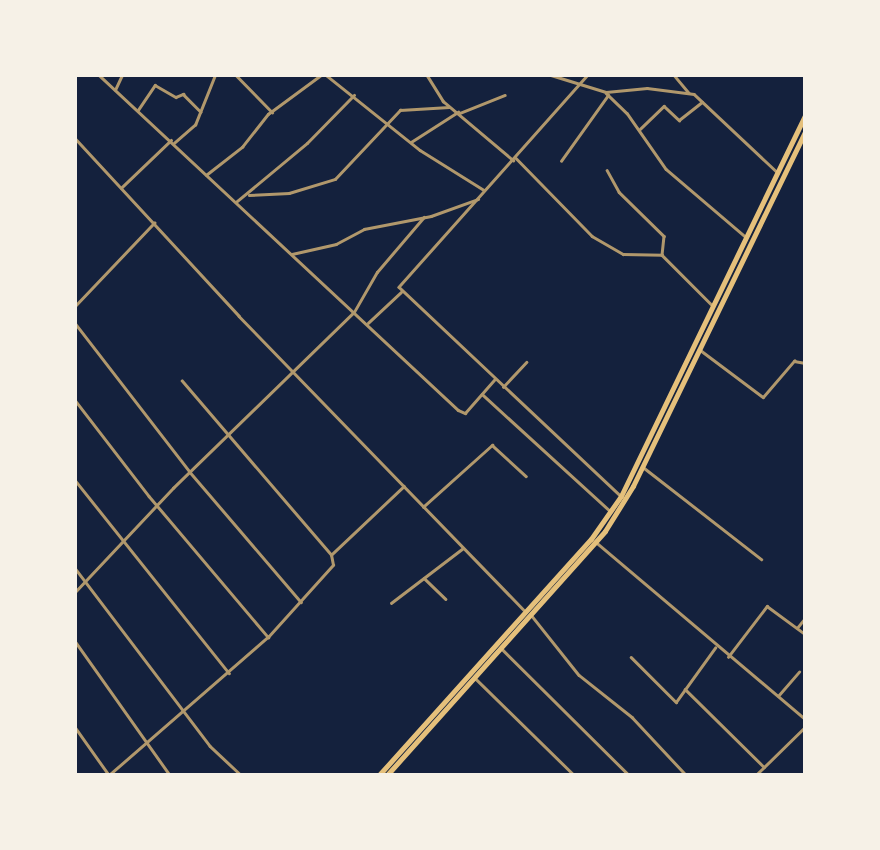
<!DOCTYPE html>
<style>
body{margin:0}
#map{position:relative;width:880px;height:850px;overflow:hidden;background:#14213d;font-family:"Nunito Sans",sans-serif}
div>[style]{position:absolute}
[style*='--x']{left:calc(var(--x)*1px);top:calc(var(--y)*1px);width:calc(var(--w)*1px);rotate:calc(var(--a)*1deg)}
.minor>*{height:2.5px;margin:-1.25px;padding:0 1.25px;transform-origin:1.25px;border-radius:1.25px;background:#b1986c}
.trunk>*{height:5px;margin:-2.5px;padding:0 2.5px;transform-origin:2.5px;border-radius:2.5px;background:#e5c07b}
span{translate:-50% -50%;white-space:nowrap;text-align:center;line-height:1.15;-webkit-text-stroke:7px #f6f1e7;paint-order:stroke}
.frame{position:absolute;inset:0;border:77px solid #f6f1e7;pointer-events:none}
</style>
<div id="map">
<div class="minor">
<div style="--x:99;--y:75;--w:491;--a:43"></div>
<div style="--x:458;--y:410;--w:8;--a:23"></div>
<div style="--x:465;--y:413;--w:45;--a:-48.6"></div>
<div style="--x:236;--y:75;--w:52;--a:45.8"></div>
<div style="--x:326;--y:75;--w:120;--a:38.6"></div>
<div style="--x:420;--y:150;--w:75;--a:32"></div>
<div style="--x:427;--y:75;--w:31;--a:58"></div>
<div style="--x:443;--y:101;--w:92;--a:40.1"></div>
<div style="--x:551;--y:75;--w:58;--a:17.2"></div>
<div style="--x:606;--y:92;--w:41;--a:-5.6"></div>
<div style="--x:647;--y:88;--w:47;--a:7.3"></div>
<div style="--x:694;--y:94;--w:115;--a:43.2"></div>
<div style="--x:588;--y:75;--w:284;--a:131.7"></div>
<div style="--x:399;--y:287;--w:305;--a:43.3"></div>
<div style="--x:674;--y:75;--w:23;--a:50"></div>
<div style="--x:115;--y:90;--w:17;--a:-65"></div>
<div style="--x:606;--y:93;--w:29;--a:44"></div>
<div style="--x:627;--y:113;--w:68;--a:55.1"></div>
<div style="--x:666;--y:169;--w:105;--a:40.4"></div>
<div style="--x:138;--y:110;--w:30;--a:-56"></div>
<div style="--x:155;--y:85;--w:24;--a:30"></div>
<div style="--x:176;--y:97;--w:8;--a:-23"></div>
<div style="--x:183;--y:94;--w:25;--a:45"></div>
<div style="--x:460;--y:113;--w:48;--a:-21.8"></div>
<div style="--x:640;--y:129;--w:33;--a:-44"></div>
<div style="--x:664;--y:106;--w:21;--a:43"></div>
<div style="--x:679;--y:120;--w:29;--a:-38"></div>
<div style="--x:75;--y:138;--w:242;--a:47.3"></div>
<div style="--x:239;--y:316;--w:409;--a:45.9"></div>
<div style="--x:411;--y:142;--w:56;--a:-32.6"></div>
<div style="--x:174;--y:143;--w:28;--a:-41"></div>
<div style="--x:195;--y:125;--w:54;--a:-68.2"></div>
<div style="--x:516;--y:158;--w:109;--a:45.7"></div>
<div style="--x:592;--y:236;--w:36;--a:30"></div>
<div style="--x:623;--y:254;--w:39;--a:1"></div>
<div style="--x:662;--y:255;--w:72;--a:45"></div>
<div style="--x:561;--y:161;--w:81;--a:-54.5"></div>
<div style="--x:607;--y:170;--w:25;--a:61"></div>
<div style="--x:619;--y:192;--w:63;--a:44.4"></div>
<div style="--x:664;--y:236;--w:19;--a:96"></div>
<div style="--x:206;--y:175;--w:46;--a:-37.9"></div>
<div style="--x:242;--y:147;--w:42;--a:-51.8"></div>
<div style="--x:268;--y:114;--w:66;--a:-36.3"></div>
<div style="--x:121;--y:188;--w:69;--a:-43.8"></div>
<div style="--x:249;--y:195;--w:40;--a:-2.9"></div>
<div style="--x:289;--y:193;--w:48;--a:-16.9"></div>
<div style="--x:335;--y:179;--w:95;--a:-46.7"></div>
<div style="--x:400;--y:110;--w:49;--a:-3.5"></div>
<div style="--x:236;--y:202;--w:92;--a:-39.7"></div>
<div style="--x:307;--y:143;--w:67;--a:-45.6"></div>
<div style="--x:292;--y:254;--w:45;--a:-12.8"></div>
<div style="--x:336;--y:244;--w:32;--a:-28"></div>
<div style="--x:364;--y:229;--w:68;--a:-11"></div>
<div style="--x:431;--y:216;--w:50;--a:-19.9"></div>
<div style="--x:75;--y:306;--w:115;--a:-46.4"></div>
<div style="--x:75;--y:323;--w:188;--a:52.3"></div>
<div style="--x:190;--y:472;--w:171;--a:49.5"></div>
<div style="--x:368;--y:323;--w:45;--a:-43.2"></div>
<div style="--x:699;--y:349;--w:80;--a:36.9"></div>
<div style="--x:763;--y:397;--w:48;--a:-49.3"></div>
<div style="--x:794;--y:361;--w:11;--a:10"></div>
<div style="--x:503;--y:387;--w:34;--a:-47"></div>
<div style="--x:482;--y:394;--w:173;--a:42.4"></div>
<div style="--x:75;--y:400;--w:121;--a:52.4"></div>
<div style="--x:149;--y:496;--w:185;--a:49.8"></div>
<div style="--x:643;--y:467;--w:150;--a:37.9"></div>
<div style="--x:75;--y:480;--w:247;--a:51.4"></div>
<div style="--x:423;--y:507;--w:93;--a:-41.9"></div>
<div style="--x:492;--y:445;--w:46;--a:42.4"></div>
<div style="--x:597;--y:543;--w:272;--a:40.2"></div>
<div style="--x:331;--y:555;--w:100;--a:-43.4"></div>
<div style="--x:75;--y:568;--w:223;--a:52.8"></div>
<div style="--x:210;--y:746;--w:42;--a:43.1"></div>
<div style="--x:424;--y:578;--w:30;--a:44"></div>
<div style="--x:75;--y:592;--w:143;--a:-46.7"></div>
<div style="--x:173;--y:488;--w:252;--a:-44.2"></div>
<div style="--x:354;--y:312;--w:46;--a:-60.1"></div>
<div style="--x:377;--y:272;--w:72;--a:-49.5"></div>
<div style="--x:391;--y:603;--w:89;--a:-37.3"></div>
<div style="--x:532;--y:616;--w:75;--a:51.5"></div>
<div style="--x:579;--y:675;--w:68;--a:38.4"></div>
<div style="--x:632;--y:717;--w:79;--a:47"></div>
<div style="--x:797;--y:628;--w:13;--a:-51"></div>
<div style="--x:75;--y:641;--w:164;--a:54.7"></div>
<div style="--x:502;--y:649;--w:179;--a:44.8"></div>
<div style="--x:631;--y:657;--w:64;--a:45"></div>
<div style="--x:676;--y:702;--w:67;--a:-54.2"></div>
<div style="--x:728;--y:657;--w:64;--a:-52.6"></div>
<div style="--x:767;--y:606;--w:47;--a:36.4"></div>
<div style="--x:475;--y:678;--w:139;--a:44.4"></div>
<div style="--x:685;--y:689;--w:111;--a:44.6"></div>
<div style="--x:778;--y:696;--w:32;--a:-49"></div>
<div style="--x:75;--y:727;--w:59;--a:54.7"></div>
<div style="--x:109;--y:775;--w:211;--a:-41"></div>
<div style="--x:268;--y:637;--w:97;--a:-47.9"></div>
<div style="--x:333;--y:565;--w:10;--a:-101"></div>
<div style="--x:331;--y:555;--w:229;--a:-130.6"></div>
<div style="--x:756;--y:775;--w:69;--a:-44.4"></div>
</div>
<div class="trunk">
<div style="--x:379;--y:775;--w:317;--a:-48.1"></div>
<div style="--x:591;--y:539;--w:52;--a:-55.1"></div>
<div style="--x:621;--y:496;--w:422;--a:-64.2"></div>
<div style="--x:387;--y:775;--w:327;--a:-48.2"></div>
<div style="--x:605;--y:531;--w:53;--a:-58.1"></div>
<div style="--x:633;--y:486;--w:394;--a:-64.1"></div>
</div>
<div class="frame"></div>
</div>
